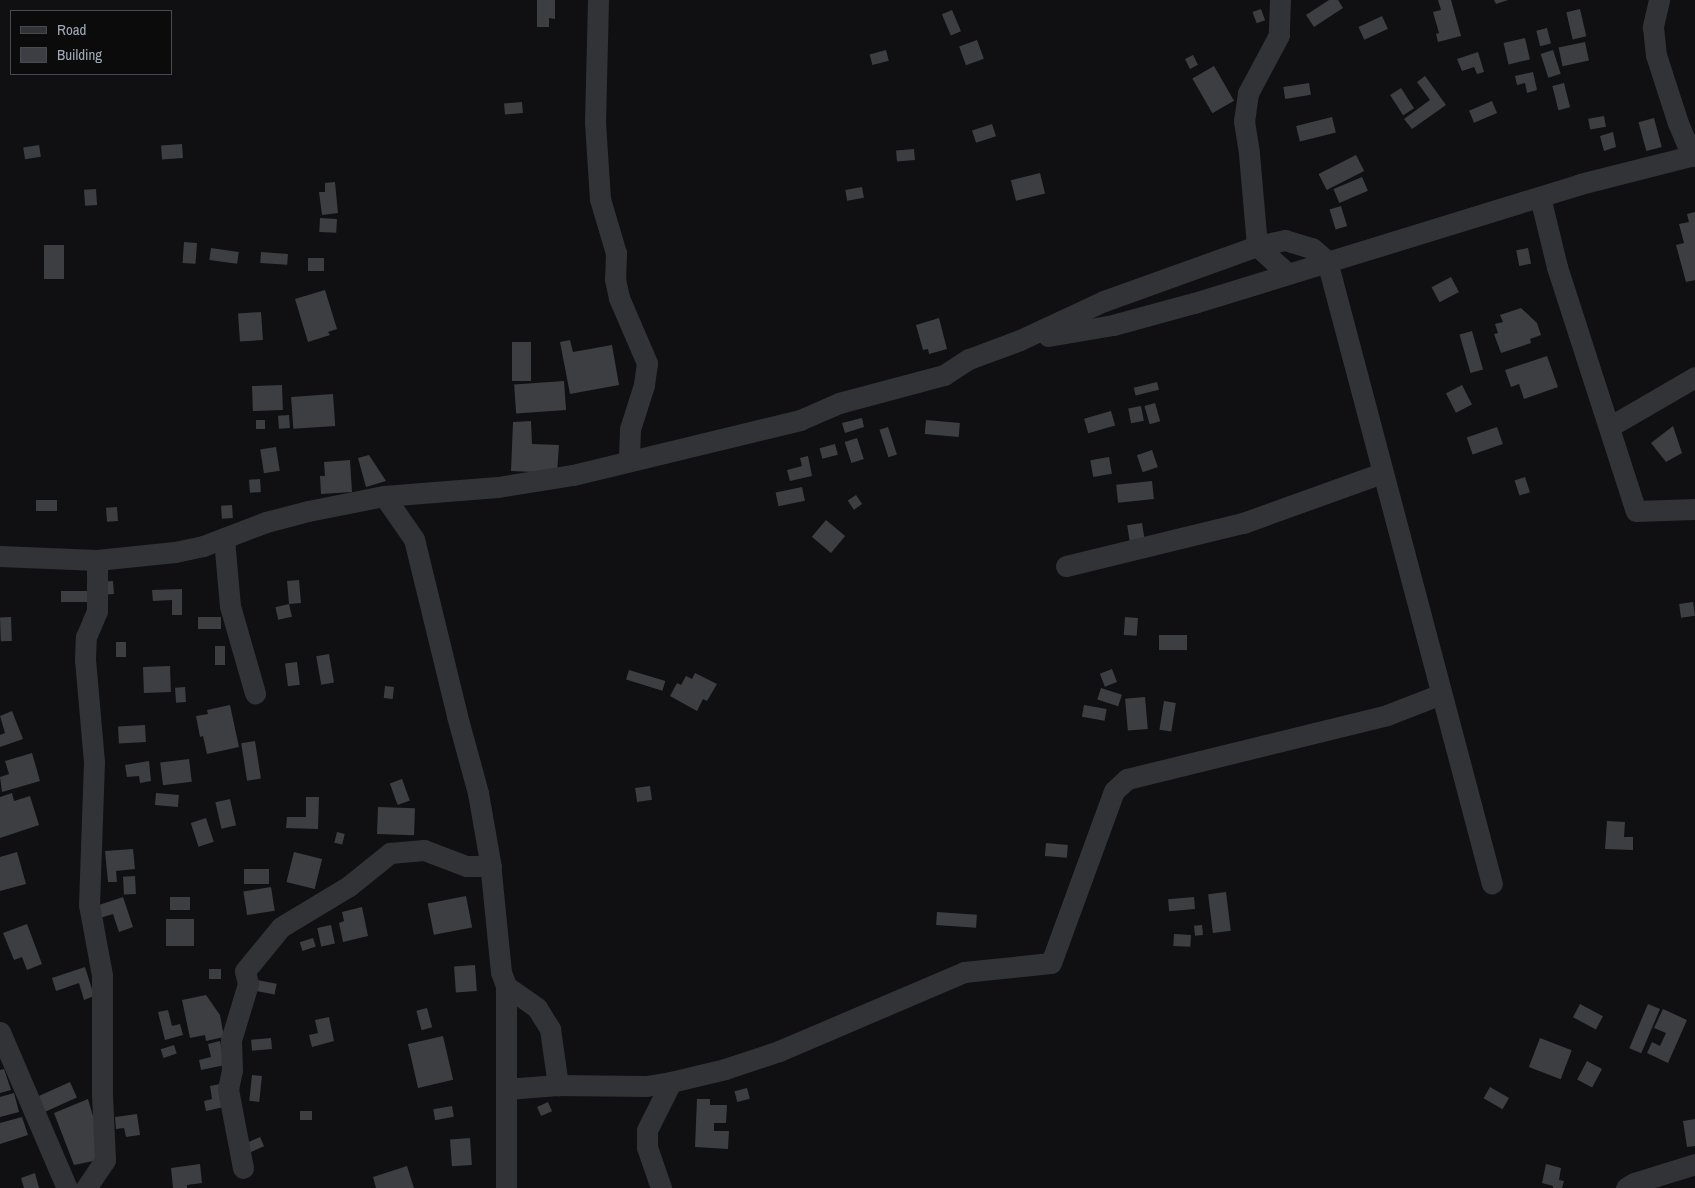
<!DOCTYPE html>
<style>
body{margin:0}
#map{position:relative;width:1695px;height:1188px;overflow:hidden;background:#101012;font-family:"Archivo Narrow",sans-serif}
div>[style]{position:absolute}
[style*='--x']{left:calc(var(--x)*1px);top:calc(var(--y)*1px);width:calc(var(--w)*1px);rotate:calc(var(--a)*1deg)}
.building>*{inset:0;background:#3c3e42;transform-origin:0 0}
.minor>*{height:21px;margin:-10.5px;padding:0 10.5px;transform-origin:10.5px;border-radius:10.5px;background:#313337}
span{translate:-50% -50%;white-space:nowrap;text-align:center;line-height:1.15;-webkit-text-stroke:4px #0b0b0c;paint-order:stroke}
.legend{position:absolute;left:10px;top:10px;width:162px;height:65px;box-sizing:border-box;background:#0b0b0c;border:1px solid #474a4f;margin:0;padding:6px 9px;list-style:none;font-size:15px;color:#a0a9b4}
.legend li{display:flex;align-items:center;gap:10px;height:25px}
.legend b{width:25px;border:1px solid #474a4f}
</style>
<div id="map">
<div class="building">
<div style="clip-path:polygon(537px 0,555px 0,555px 19px,549px 18px,549px 27px,537px 27px)"></div>
<div style="clip-path:polygon(1329px 0,1338px 0,1343px 8px,1314px 27px,1306px 15px)"></div>
<div style="clip-path:polygon(1438px 0,1451px 0,1461px 36px,1438px 42px,1436px 34px,1439px 33px,1433px 12px,1441px 10px)"></div>
<div style="clip-path:polygon(1494px 0,1508px 0,1496px 4px)"></div>
<div style="left:1261px;top:9px;width:12px;height:9px;rotate:70deg"></div>
<div style="left:1580px;top:9px;width:28px;height:14px;rotate:77deg"></div>
<div style="left:952px;top:10px;width:23px;height:11px;rotate:67deg"></div>
<div style="left:1382px;top:16px;width:14px;height:26px;rotate:65deg"></div>
<div style="left:1547px;top:28px;width:16px;height:11px;rotate:76deg"></div>
<div style="left:1525px;top:38px;width:22px;height:22px;rotate:77deg"></div>
<div style="left:977px;top:40px;width:20px;height:19px;rotate:70deg"></div>
<div style="left:1585px;top:42px;width:19px;height:27px;rotate:78deg"></div>
<div style="left:886px;top:50px;width:11px;height:17px;rotate:75deg"></div>
<div style="left:1553px;top:50px;width:25px;height:13px;rotate:72deg"></div>
<div style="clip-path:polygon(1478px 52px,1484px 72px,1477px 74px,1474px 67px,1462px 71px,1457px 59px)"></div>
<div style="left:1193px;top:55px;width:11px;height:9px;rotate:63deg"></div>
<div style="left:1214px;top:66px;width:40px;height:25px;rotate:60deg"></div>
<div style="clip-path:polygon(1533px 72px,1537px 90px,1527px 93px,1525px 83px,1517px 85px,1515px 76px)"></div>
<div style="clip-path:polygon(1425px 76px,1446px 105px,1412px 129px,1404px 119px,1430px 100px,1417px 82px)"></div>
<div style="left:1309px;top:83px;width:12px;height:26px;rotate:81deg"></div>
<div style="left:1564px;top:83px;width:25px;height:12px;rotate:76deg"></div>
<div style="left:1401px;top:88px;width:24px;height:13px;rotate:57deg"></div>
<div style="left:1492px;top:101px;width:13px;height:25px;rotate:67deg"></div>
<div style="left:522px;top:102px;width:11px;height:18px;rotate:85deg"></div>
<div style="left:1604px;top:116px;width:11px;height:16px;rotate:80deg"></div>
<div style="left:1332px;top:117px;width:16px;height:37px;rotate:76deg"></div>
<div style="left:1654px;top:118px;width:30px;height:16px;rotate:75deg"></div>
<div style="left:992px;top:124px;width:13px;height:21px;rotate:72deg"></div>
<div style="clip-path:polygon(1613px 132px,1616px 147px,1604px 151px,1600px 136px)"></div>
<div style="left:182px;top:144px;width:14px;height:21px;rotate:86deg"></div>
<div style="left:39px;top:145px;width:12px;height:16px;rotate:81deg"></div>
<div style="left:914px;top:149px;width:11px;height:18px;rotate:85deg"></div>
<div style="left:1356px;top:155px;width:18px;height:42px;rotate:63deg"></div>
<div style="left:1040px;top:173px;width:21px;height:30px;rotate:76deg"></div>
<div style="left:1362px;top:177px;width:15px;height:31px;rotate:67deg"></div>
<div style="clip-path:polygon(335px 182px,338px 213px,322px 215px,319px 192px,325px 192px,325px 183px)"></div>
<div style="left:862px;top:187px;width:11px;height:17px;rotate:80deg"></div>
<div style="left:96px;top:189px;width:16px;height:12px;rotate:86deg"></div>
<div style="left:1341px;top:206px;width:21px;height:12px;rotate:73deg"></div>
<div style="clip-path:polygon(1695px 212px,1695px 280px,1686px 282px,1676px 245px,1684px 243px,1679px 224px,1689px 222px,1687px 214px)"></div>
<div style="left:320px;top:218px;width:17px;height:14px;rotate:3deg"></div>
<div style="left:184px;top:242px;width:13px;height:21px;rotate:4deg"></div>
<div style="left:44px;top:245px;width:20px;height:34px"></div>
<div style="left:211px;top:248px;width:28px;height:12px;rotate:8deg"></div>
<div style="left:1528px;top:248px;width:16px;height:12px;rotate:79deg"></div>
<div style="left:261px;top:252px;width:27px;height:11px;rotate:4deg"></div>
<div style="left:308px;top:258px;width:16px;height:13px"></div>
<div style="left:1451px;top:277px;width:17px;height:22px;rotate:62deg"></div>
<div style="clip-path:polygon(325px 290px,337px 329px,328px 332px,330px 335px,308px 342px,295px 299px)"></div>
<div style="clip-path:polygon(1521px 308px,1537px 323px,1541px 335px,1530px 339px,1531px 343px,1501px 353px,1494px 334px,1498px 333px,1495px 324px,1503px 322px,1500px 315px)"></div>
<div style="left:261px;top:312px;width:28px;height:23px;rotate:86deg"></div>
<div style="clip-path:polygon(939px 318px,947px 349px,929px 354px,928px 349px,923px 350px,916px 325px)"></div>
<div style="left:1472px;top:331px;width:40px;height:13px;rotate:74deg"></div>
<div style="clip-path:polygon(570px 340px,573px 352px,612px 345px,619px 385px,570px 394px,560px 342px)"></div>
<div style="left:512px;top:342px;width:19px;height:39px"></div>
<div style="clip-path:polygon(1547px 356px,1558px 387px,1524px 399px,1519px 384px,1511px 387px,1505px 370px)"></div>
<div style="left:564px;top:381px;width:29px;height:50px;rotate:86deg"></div>
<div style="left:1157px;top:382px;width:8px;height:24px;rotate:76deg"></div>
<div style="left:282px;top:385px;width:25px;height:30px;rotate:88deg"></div>
<div style="left:1462px;top:385px;width:22px;height:18px;rotate:63deg"></div>
<div style="left:333px;top:394px;width:32px;height:42px;rotate:86deg"></div>
<div style="left:1155px;top:403px;width:19px;height:11px;rotate:74deg"></div>
<div style="left:1141px;top:406px;width:15px;height:13px;rotate:79deg"></div>
<div style="left:1111px;top:411px;width:15px;height:28px;rotate:74deg"></div>
<div style="left:289px;top:415px;width:13px;height:11px;rotate:86deg"></div>
<div style="clip-path:polygon(862px 418px,864px 427px,845px 433px,842px 423px)"></div>
<div style="left:256px;top:420px;width:9px;height:9px"></div>
<div style="left:926px;top:420px;width:34px;height:14px;rotate:5deg"></div>
<div style="clip-path:polygon(531px 421px,532px 444px,559px 445px,557px 473px,511px 471px,513px 422px)"></div>
<div style="clip-path:polygon(1673px 426px,1682px 453px,1666px 462px,1651px 443px)"></div>
<div style="left:888px;top:427px;width:29px;height:9px;rotate:72deg"></div>
<div style="left:1497px;top:427px;width:18px;height:32px;rotate:71deg"></div>
<div style="left:857px;top:438px;width:22px;height:13px;rotate:72deg"></div>
<div style="left:835px;top:444px;width:11px;height:16px;rotate:75deg"></div>
<div style="left:276px;top:447px;width:24px;height:16px;rotate:81deg"></div>
<div style="left:1152px;top:450px;width:18px;height:16px;rotate:71deg"></div>
<div style="clip-path:polygon(369px 455px,386px 481px,366px 487px,358px 458px)"></div>
<div style="clip-path:polygon(808px 456px,812px 476px,790px 481px,787px 470px,802px 466px,800px 458px)"></div>
<div style="left:1109px;top:457px;width:17px;height:19px;rotate:80deg"></div>
<div style="clip-path:polygon(350px 460px,352px 492px,321px 494px,320px 476px,325px 476px,324px 462px)"></div>
<div style="left:1525px;top:477px;width:16px;height:11px;rotate:72deg"></div>
<div style="left:260px;top:479px;width:13px;height:11px;rotate:86deg"></div>
<div style="left:1152px;top:481px;width:18px;height:36px;rotate:84deg"></div>
<div style="left:802px;top:487px;width:14px;height:27px;rotate:78deg"></div>
<div style="left:856px;top:495px;width:11px;height:10px;rotate:56deg"></div>
<div style="left:36px;top:500px;width:21px;height:11px"></div>
<div style="left:232px;top:505px;width:13px;height:11px;rotate:86deg"></div>
<div style="left:117px;top:507px;width:14px;height:11px;rotate:86deg"></div>
<div style="left:826px;top:520px;width:25px;height:22px;rotate:40deg"></div>
<div style="left:1142px;top:523px;width:20px;height:15px;rotate:81deg"></div>
<div style="left:299px;top:580px;width:23px;height:12px;rotate:85deg"></div>
<div style="left:113px;top:581px;width:13px;height:11px;rotate:86deg"></div>
<div style="clip-path:polygon(182px 589px,182px 615px,172px 615px,172px 600px,153px 601px,152px 590px)"></div>
<div style="left:88px;top:591px;width:11px;height:27px;rotate:90deg"></div>
<div style="left:1693px;top:602px;width:14px;height:14px;rotate:82deg"></div>
<div style="left:289px;top:604px;width:13px;height:14px;rotate:77deg"></div>
<div style="left:11px;top:617px;width:24px;height:11px;rotate:88deg"></div>
<div style="left:198px;top:617px;width:23px;height:12px"></div>
<div style="left:1125px;top:617px;width:13px;height:18px;rotate:4deg"></div>
<div style="left:1159px;top:635px;width:28px;height:15px"></div>
<div style="left:116px;top:642px;width:10px;height:15px"></div>
<div style="left:215px;top:646px;width:10px;height:19px"></div>
<div style="left:329px;top:654px;width:29px;height:13px;rotate:80deg"></div>
<div style="left:297px;top:662px;width:23px;height:12px;rotate:83deg"></div>
<div style="left:170px;top:666px;width:26px;height:27px;rotate:88deg"></div>
<div style="left:1112px;top:669px;width:14px;height:13px;rotate:69deg"></div>
<div style="left:629px;top:670px;width:38px;height:10px;rotate:17deg"></div>
<div style="clip-path:polygon(695px 673px,717px 684px,707px 701px,703px 699px,697px 711px,670px 696px,677px 683px,681px 685px,686px 676px,692px 679px)"></div>
<div style="left:385px;top:686px;width:9px;height:12px;rotate:6deg"></div>
<div style="left:185px;top:687px;width:15px;height:10px;rotate:86deg"></div>
<div style="left:1101px;top:688px;width:22px;height:12px;rotate:18deg"></div>
<div style="left:1145px;top:697px;width:32px;height:20px;rotate:85deg"></div>
<div style="left:1164px;top:701px;width:12px;height:29px;rotate:9deg"></div>
<div style="clip-path:polygon(230px 705px,239px 747px,207px 754px,203px 736px,200px 737px,196px 716px,208px 714px,207px 710px)"></div>
<div style="left:1084px;top:705px;width:23px;height:12px;rotate:10deg"></div>
<div style="clip-path:polygon(12px 711px,23px 739px,0 747px,0 735px,5px 733px,0 716px)"></div>
<div style="left:145px;top:725px;width:17px;height:27px;rotate:87deg"></div>
<div style="left:255px;top:741px;width:38px;height:14px;rotate:81deg"></div>
<div style="clip-path:polygon(32px 753px,40px 781px,2px 792px,0 777px,9px 774px,5px 761px)"></div>
<div style="left:189px;top:759px;width:23px;height:29px;rotate:83deg"></div>
<div style="clip-path:polygon(149px 761px,151px 781px,140px 783px,139px 776px,127px 777px,125px 765px)"></div>
<div style="left:402px;top:779px;width:23px;height:13px;rotate:70deg"></div>
<div style="left:650px;top:786px;width:14px;height:15px;rotate:82deg"></div>
<div style="clip-path:polygon(12px 793px,14px 801px,30px 796px,39px 825px,0 838px,0 797px)"></div>
<div style="left:156px;top:793px;width:23px;height:12px;rotate:5deg"></div>
<div style="clip-path:polygon(306px 797px,319px 797px,318px 829px,286px 828px,287px 817px,306px 817px)"></div>
<div style="left:230px;top:799px;width:27px;height:15px;rotate:77deg"></div>
<div style="left:378px;top:807px;width:37px;height:27px;rotate:2deg"></div>
<div style="left:206px;top:818px;width:25px;height:16px;rotate:72deg"></div>
<div style="clip-path:polygon(1607px 821px,1625px 822px,1624px 837px,1633px 837px,1633px 850px,1605px 849px)"></div>
<div style="left:337px;top:832px;width:8px;height:11px;rotate:14deg"></div>
<div style="left:1046px;top:843px;width:22px;height:13px;rotate:5deg"></div>
<div style="clip-path:polygon(133px 849px,135px 869px,116px 871px,117px 882px,108px 882px,105px 851px)"></div>
<div style="clip-path:polygon(17px 852px,26px 884px,0 891px,0 857px)"></div>
<div style="left:294px;top:852px;width:29px;height:31px;rotate:14deg"></div>
<div style="left:269px;top:869px;width:15px;height:25px;rotate:90deg"></div>
<div style="left:135px;top:876px;width:18px;height:12px;rotate:87deg"></div>
<div style="left:271px;top:887px;width:24px;height:28px;rotate:81deg"></div>
<div style="left:1226px;top:892px;width:39px;height:18px;rotate:83deg"></div>
<div style="left:466px;top:896px;width:32px;height:39px;rotate:79deg"></div>
<div style="clip-path:polygon(123px 897px,133px 927px,119px 932px,113px 914px,100px 918px,96px 906px)"></div>
<div style="left:190px;top:897px;width:13px;height:20px;rotate:90deg"></div>
<div style="left:1194px;top:897px;width:12px;height:26px;rotate:85deg"></div>
<div style="clip-path:polygon(362px 907px,368px 936px,343px 942px,339px 923px,344px 921px,342px 912px)"></div>
<div style="left:937px;top:912px;width:40px;height:13px;rotate:4deg"></div>
<div style="left:166px;top:919px;width:28px;height:27px"></div>
<div style="clip-path:polygon(27px 924px,42px 964px,27px 970px,22px 957px,14px 960px,3px 933px)"></div>
<div style="left:331px;top:925px;width:19px;height:14px;rotate:78deg"></div>
<div style="left:1202px;top:925px;width:10px;height:8px;rotate:84deg"></div>
<div style="left:1174px;top:934px;width:17px;height:12px;rotate:3deg"></div>
<div style="left:313px;top:938px;width:9px;height:14px;rotate:72deg"></div>
<div style="left:475px;top:965px;width:26px;height:21px;rotate:86deg"></div>
<div style="clip-path:polygon(85px 967px,94px 996px,84px 1000px,79px 983px,56px 991px,52px 978px)"></div>
<div style="left:209px;top:969px;width:12px;height:10px"></div>
<div style="left:257px;top:980px;width:20px;height:11px;rotate:11deg"></div>
<div style="clip-path:polygon(206px 995px,220px 1015px,224px 1037px,206px 1041px,205px 1035px,190px 1038px,182px 1000px)"></div>
<div style="left:1580px;top:1004px;width:26px;height:15px;rotate:28deg"></div>
<div style="left:1648px;top:1004px;width:13px;height:48px;rotate:23deg"></div>
<div style="left:427px;top:1008px;width:20px;height:11px;rotate:75deg"></div>
<div style="clip-path:polygon(1663px 1009px,1687px 1020px,1668px 1063px,1647px 1053px,1652px 1042px,1660px 1046px,1666px 1033px,1654px 1028px)"></div>
<div style="clip-path:polygon(168px 1010px,172px 1026px,180px 1024px,183px 1035px,165px 1040px,158px 1012px)"></div>
<div style="clip-path:polygon(329px 1017px,334px 1041px,312px 1047px,309px 1035px,318px 1033px,315px 1020px)"></div>
<div style="left:443px;top:1036px;width:45px;height:36px;rotate:77deg"></div>
<div style="left:271px;top:1038px;width:11px;height:20px;rotate:85deg"></div>
<div style="left:1540px;top:1038px;width:34px;height:31px;rotate:21deg"></div>
<div style="clip-path:polygon(220px 1041px,225px 1065px,201px 1070px,199px 1060px,211px 1057px,208px 1044px)"></div>
<div style="left:174px;top:1045px;width:9px;height:14px;rotate:72deg"></div>
<div style="left:1587px;top:1061px;width:17px;height:21px;rotate:28deg"></div>
<div style="clip-path:polygon(4px 1069px,11px 1090px,0 1093px,0 1070px)"></div>
<div style="left:252px;top:1075px;width:10px;height:26px;rotate:6deg"></div>
<div style="left:70px;top:1082px;width:17px;height:36px;rotate:66deg"></div>
<div style="clip-path:polygon(220px 1084px,224px 1107px,206px 1111px,204px 1101px,212px 1099px,210px 1086px)"></div>
<div style="left:1490px;top:1087px;width:22px;height:13px;rotate:30deg"></div>
<div style="left:747px;top:1088px;width:11px;height:13px;rotate:75deg"></div>
<div style="clip-path:polygon(14px 1093px,19px 1112px,0 1117px,0 1097px)"></div>
<div style="clip-path:polygon(88px 1099px,97px 1130px,98px 1160px,74px 1165px,54px 1113px)"></div>
<div style="clip-path:polygon(697px 1099px,710px 1099px,710px 1105px,727px 1105px,726px 1123px,714px 1123px,714px 1131px,729px 1131px,728px 1149px,695px 1147px)"></div>
<div style="left:548px;top:1102px;width:10px;height:12px;rotate:66deg"></div>
<div style="left:452px;top:1106px;width:11px;height:19px;rotate:80deg"></div>
<div style="left:300px;top:1111px;width:12px;height:9px"></div>
<div style="clip-path:polygon(137px 1114px,140px 1135px,126px 1137px,124px 1128px,116px 1129px,115px 1117px)"></div>
<div style="clip-path:polygon(22px 1117px,28px 1135px,0 1144px,0 1123px)"></div>
<div style="clip-path:polygon(1695px 1119px,1695px 1146px,1687px 1147px,1683px 1121px)"></div>
<div style="left:260px;top:1137px;width:10px;height:16px;rotate:66deg"></div>
<div style="left:470px;top:1138px;width:27px;height:20px;rotate:86deg"></div>
<div style="clip-path:polygon(200px 1164px,202px 1183px,187px 1185px,187px 1188px,173px 1188px,171px 1168px)"></div>
<div style="clip-path:polygon(1546px 1164px,1561px 1168px,1559px 1180px,1564px 1181px,1562px 1188px,1553px 1188px,1553px 1186px,1542px 1183px)"></div>
<div style="clip-path:polygon(407px 1166px,414px 1188px,376px 1188px,373px 1177px)"></div>
<div style="clip-path:polygon(35px 1173px,39px 1188px,24px 1188px,21px 1178px)"></div>
</div>
<div class="minor">
<div style="--x:598;--y:0;--w:122;--a:91.4"></div>
<div style="--x:595;--y:122;--w:77;--a:86.3"></div>
<div style="--x:600;--y:199;--w:56;--a:73.5"></div>
<div style="--x:616;--y:253;--w:26;--a:92"></div>
<div style="--x:615;--y:279;--w:19;--a:78"></div>
<div style="--x:619;--y:298;--w:71;--a:66.7"></div>
<div style="--x:647;--y:363;--w:22;--a:98"></div>
<div style="--x:644;--y:385;--w:46;--a:107.7"></div>
<div style="--x:630;--y:429;--w:31;--a:92"></div>
<div style="--x:1280;--y:0;--w:35;--a:92"></div>
<div style="--x:1279;--y:35;--w:66;--a:118.1"></div>
<div style="--x:1248;--y:93;--w:28;--a:98"></div>
<div style="--x:1244;--y:121;--w:33;--a:81"></div>
<div style="--x:1249;--y:154;--w:92;--a:85"></div>
<div style="--x:1257;--y:246;--w:40;--a:42"></div>
<div style="--x:1659;--y:0;--w:28;--a:103"></div>
<div style="--x:1653;--y:27;--w:28;--a:84"></div>
<div style="--x:1656;--y:55;--w:71;--a:72.1"></div>
<div style="--x:1678;--y:123;--w:36;--a:67"></div>
<div style="--x:1540;--y:197;--w:72;--a:76.3"></div>
<div style="--x:1557;--y:267;--w:256;--a:72.1"></div>
<div style="--x:1636;--y:511;--w:59;--a:-1.9"></div>
<div style="--x:1048;--y:336;--w:66;--a:-9.6"></div>
<div style="--x:1113;--y:325;--w:84;--a:-15.2"></div>
<div style="--x:1194;--y:303;--w:404;--a:-17.1"></div>
<div style="--x:1580;--y:184;--w:119;--a:-14.2"></div>
<div style="--x:1609;--y:427;--w:99;--a:-30.2"></div>
<div style="--x:384;--y:496;--w:52;--a:55.1"></div>
<div style="--x:414;--y:539;--w:182;--a:76.3"></div>
<div style="--x:457;--y:716;--w:80;--a:74.7"></div>
<div style="--x:478;--y:793;--w:70;--a:80.1"></div>
<div style="--x:490;--y:862;--w:111;--a:84.3"></div>
<div style="--x:501;--y:972;--w:15;--a:70"></div>
<div style="--x:506;--y:986;--w:38;--a:35"></div>
<div style="--x:537;--y:1008;--w:25;--a:58"></div>
<div style="--x:550;--y:1029;--w:57;--a:81.9"></div>
<div style="--x:224;--y:539;--w:67;--a:84.9"></div>
<div style="--x:230;--y:606;--w:91;--a:74"></div>
<div style="--x:0;--y:556;--w:97;--a:2.4"></div>
<div style="--x:97;--y:560;--w:78;--a:-5.9"></div>
<div style="--x:175;--y:552;--w:29;--a:-12"></div>
<div style="--x:203;--y:546;--w:67;--a:-20.9"></div>
<div style="--x:266;--y:522;--w:43;--a:-14.7"></div>
<div style="--x:308;--y:511;--w:77;--a:-11.2"></div>
<div style="--x:384;--y:496;--w:114;--a:-4.5"></div>
<div style="--x:498;--y:487;--w:76;--a:-9.1"></div>
<div style="--x:573;--y:475;--w:234;--a:-13.6"></div>
<div style="--x:800;--y:420;--w:43;--a:-23.6"></div>
<div style="--x:839;--y:403;--w:109;--a:-14.9"></div>
<div style="--x:944;--y:375;--w:30;--a:-33"></div>
<div style="--x:969;--y:359;--w:54;--a:-20.4"></div>
<div style="--x:1020;--y:340;--w:93;--a:-24.9"></div>
<div style="--x:1104;--y:301;--w:163;--a:-19.8"></div>
<div style="--x:1257;--y:246;--w:29;--a:-12"></div>
<div style="--x:1285;--y:240;--w:28;--a:17"></div>
<div style="--x:1312;--y:248;--w:20;--a:41"></div>
<div style="--x:1327;--y:261;--w:644;--a:75.17"></div>
<div style="--x:1066;--y:566;--w:182;--a:-13.7"></div>
<div style="--x:1243;--y:523;--w:148;--a:-19.8"></div>
<div style="--x:0;--y:1032;--w:170;--a:66.8"></div>
<div style="--x:506;--y:1089;--w:52;--a:-4.4"></div>
<div style="--x:558;--y:1085;--w:88;--a:0.7"></div>
<div style="--x:646;--y:1086;--w:25;--a:-9"></div>
<div style="--x:671;--y:1082;--w:56;--a:-13.5"></div>
<div style="--x:725;--y:1069;--w:57;--a:-18.4"></div>
<div style="--x:779;--y:1051;--w:201;--a:-23.1"></div>
<div style="--x:964;--y:972;--w:87;--a:-5.9"></div>
<div style="--x:1051;--y:963;--w:183;--a:-69.9"></div>
<div style="--x:1114;--y:791;--w:18;--a:-43"></div>
<div style="--x:1127;--y:779;--w:268;--a:-13.8"></div>
<div style="--x:1387;--y:715;--w:58;--a:-21.3"></div>
<div style="--x:243;--y:1168;--w:80;--a:-100.8"></div>
<div style="--x:228;--y:1089;--w:19;--a:-78"></div>
<div style="--x:232;--y:1070;--w:30;--a:-92"></div>
<div style="--x:231;--y:1040;--w:59;--a:-73.1"></div>
<div style="--x:248;--y:984;--w:13;--a:-103"></div>
<div style="--x:245;--y:971;--w:57;--a:-50.7"></div>
<div style="--x:281;--y:927;--w:79;--a:-31.1"></div>
<div style="--x:349;--y:886;--w:53;--a:-38.8"></div>
<div style="--x:390;--y:853;--w:34;--a:-5"></div>
<div style="--x:424;--y:850;--w:45;--a:20.9"></div>
<div style="--x:466;--y:866;--w:25;--a:0"></div>
<div style="--x:86;--y:1188;--w:34;--a:-56"></div>
<div style="--x:105;--y:1160;--w:67;--a:-92.6"></div>
<div style="--x:102;--y:1093;--w:118;--a:-90"></div>
<div style="--x:102;--y:975;--w:71;--a:-100.5"></div>
<div style="--x:89;--y:905;--w:143;--a:-88"></div>
<div style="--x:94;--y:762;--w:102;--a:-95"></div>
<div style="--x:85;--y:660;--w:23;--a:-88"></div>
<div style="--x:86;--y:637;--w:28;--a:-67"></div>
<div style="--x:97;--y:611;--w:51;--a:-90"></div>
<div style="--x:506;--y:1188;--w:202;--a:-90"></div>
<div style="--x:661;--y:1188;--w:43;--a:-108.9"></div>
<div style="--x:647;--y:1147;--w:17;--a:-90"></div>
<div style="--x:647;--y:1130;--w:54;--a:-63.4"></div>
<div style="--x:1626;--y:1188;--w:9;--a:-32"></div>
<div style="--x:1634;--y:1183;--w:64;--a:-17.3"></div>
</div>
<ul class="legend">
<li><b style="height:6px;background:#313337"></b>Road</li>
<li><b style="height:14px;background:#3c3e42"></b>Building</li>
</ul>
</div>
